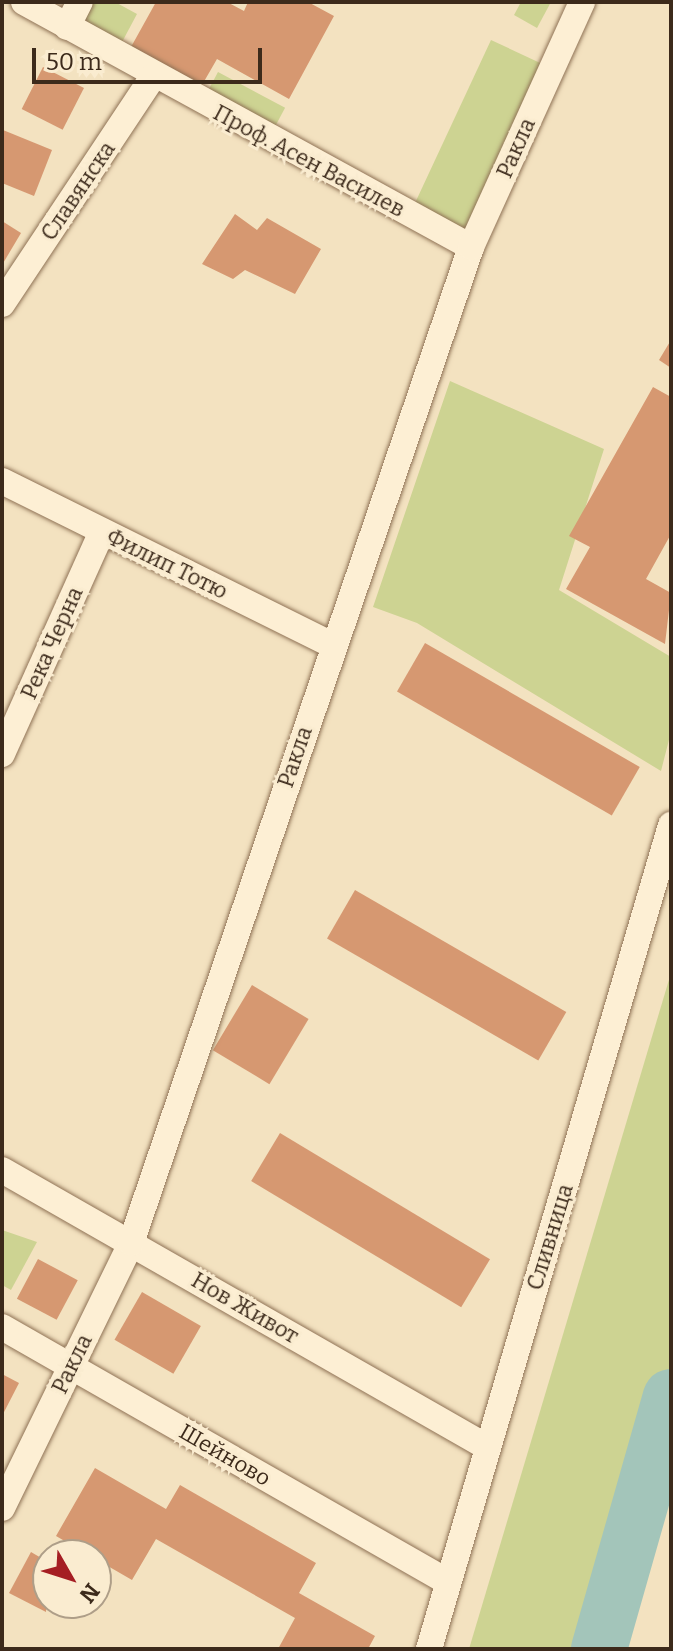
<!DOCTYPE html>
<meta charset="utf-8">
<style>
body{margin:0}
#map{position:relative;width:673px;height:1651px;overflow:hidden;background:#f3e2c0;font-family:Bitter,serif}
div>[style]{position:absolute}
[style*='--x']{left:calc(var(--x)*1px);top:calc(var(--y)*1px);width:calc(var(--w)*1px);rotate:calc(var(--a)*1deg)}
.green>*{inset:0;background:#cdd392;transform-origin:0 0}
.river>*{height:56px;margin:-28px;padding:0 28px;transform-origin:28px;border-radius:28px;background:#a3c5ba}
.building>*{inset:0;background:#d69871;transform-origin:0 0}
.roads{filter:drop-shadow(0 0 2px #8f7255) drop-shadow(0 0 2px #8f7255)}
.minor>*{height:26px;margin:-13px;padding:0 13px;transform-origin:13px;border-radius:13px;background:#fdefd4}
span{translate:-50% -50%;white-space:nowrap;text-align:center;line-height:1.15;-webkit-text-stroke:6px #faecd0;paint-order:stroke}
.street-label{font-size:22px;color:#3c2a1b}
.frame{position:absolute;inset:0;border:4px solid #3c2a1b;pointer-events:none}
.north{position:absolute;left:32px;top:1539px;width:80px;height:80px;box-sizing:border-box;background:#faecd0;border:2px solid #ae9e88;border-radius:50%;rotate:129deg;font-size:22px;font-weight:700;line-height:32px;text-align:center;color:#3c2a1b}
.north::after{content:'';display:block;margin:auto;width:28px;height:36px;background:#a51e23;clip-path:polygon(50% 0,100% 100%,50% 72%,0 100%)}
.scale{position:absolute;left:32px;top:48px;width:230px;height:36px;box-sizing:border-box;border:4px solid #3c2a1b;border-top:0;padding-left:10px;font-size:24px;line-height:28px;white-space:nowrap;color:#3c2a1b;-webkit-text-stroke:6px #faecd0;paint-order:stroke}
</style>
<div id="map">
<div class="green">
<div style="clip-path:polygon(86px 2px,115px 2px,137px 14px,121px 44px,76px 20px)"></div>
<div style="clip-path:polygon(521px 2px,551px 2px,537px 28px,514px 15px)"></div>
<div style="left:491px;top:40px;width:59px;height:182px;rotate:25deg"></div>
<div style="left:218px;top:72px;width:76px;height:23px;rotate:28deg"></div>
<div style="clip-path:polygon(450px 381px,604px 449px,559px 590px,671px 657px,671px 732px,661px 771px,417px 623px,373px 607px)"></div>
<div style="clip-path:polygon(671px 973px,671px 1416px,603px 1649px,469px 1649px)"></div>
<div style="clip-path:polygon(2px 1230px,37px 1242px,11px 1290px,2px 1285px)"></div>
</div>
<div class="river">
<div style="--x:599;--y:1649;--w:262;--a:-74.1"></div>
</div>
<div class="building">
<div style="clip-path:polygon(156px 2px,227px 2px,244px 11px,248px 2px,308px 2px,334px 16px,289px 99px,217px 59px,202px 85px,131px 47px)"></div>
<div style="left:43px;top:67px;width:46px;height:47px;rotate:27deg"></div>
<div style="clip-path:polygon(3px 130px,52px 150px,34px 196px,2px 183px)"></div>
<div style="clip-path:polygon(235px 214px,257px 230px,267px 218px,321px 249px,295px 294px,245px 270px,233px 279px,202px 264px)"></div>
<div style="clip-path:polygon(2px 221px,21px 233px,2px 265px)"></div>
<div style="clip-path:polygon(671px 340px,671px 368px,659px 360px)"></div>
<div style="clip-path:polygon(653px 387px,671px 397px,671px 534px,646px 579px,671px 593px,665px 644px,566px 589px,590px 547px,569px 536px)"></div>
<div style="left:425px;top:643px;width:248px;height:56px;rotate:30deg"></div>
<div style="left:355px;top:890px;width:244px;height:56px;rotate:30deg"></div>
<div style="left:252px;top:985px;width:66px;height:76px;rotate:31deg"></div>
<div style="left:280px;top:1133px;width:245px;height:56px;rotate:31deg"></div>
<div style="left:38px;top:1259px;width:45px;height:45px;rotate:28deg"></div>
<div style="left:142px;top:1292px;width:68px;height:55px;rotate:30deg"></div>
<div style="clip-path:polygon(2px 1374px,19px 1383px,2px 1416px)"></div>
<div style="clip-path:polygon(95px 1468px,166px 1509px,180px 1485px,316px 1563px,299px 1593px,375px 1636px,368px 1649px,278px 1649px,295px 1618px,156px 1539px,132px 1580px,56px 1536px)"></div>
<div style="clip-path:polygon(31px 1552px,48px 1562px,46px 1612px,9px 1593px)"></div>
</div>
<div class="roads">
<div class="minor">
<div style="--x:24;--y:2;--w:510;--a:28.73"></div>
<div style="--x:67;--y:27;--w:28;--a:-63"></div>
<div style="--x:2;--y:304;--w:273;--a:-56.4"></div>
<div style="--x:2;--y:481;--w:369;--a:26.4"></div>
<div style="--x:2;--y:754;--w:243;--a:-65.8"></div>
<div style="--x:2;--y:1170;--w:559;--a:29.73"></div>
<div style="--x:2;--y:1327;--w:514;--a:29.76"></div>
<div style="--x:2;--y:1508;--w:295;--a:-64"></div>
<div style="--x:131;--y:1243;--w:1052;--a:-71.15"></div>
<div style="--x:471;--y:247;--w:269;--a:-65.6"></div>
<div style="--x:429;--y:1649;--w:859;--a:-73.63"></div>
</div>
</div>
<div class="street-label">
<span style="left:516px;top:148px;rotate:-66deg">Ракла</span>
<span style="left:309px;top:161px;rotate:28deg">Проф. Асен Василев</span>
<span style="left:78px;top:191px;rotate:-56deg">Славянска</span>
<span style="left:167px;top:564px;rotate:26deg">Филип Тотю</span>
<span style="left:52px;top:643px;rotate:-66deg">Река Черна</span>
<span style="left:295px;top:757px;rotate:-71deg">Ракла</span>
<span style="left:550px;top:1237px;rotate:-73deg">Сливница</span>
<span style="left:245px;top:1308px;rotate:30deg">Нов Живот</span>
<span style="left:72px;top:1364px;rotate:-64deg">Ракла</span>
<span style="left:225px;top:1455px;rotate:30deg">Шейново</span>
</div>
<div class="frame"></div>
<div class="north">N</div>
<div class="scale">50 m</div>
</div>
